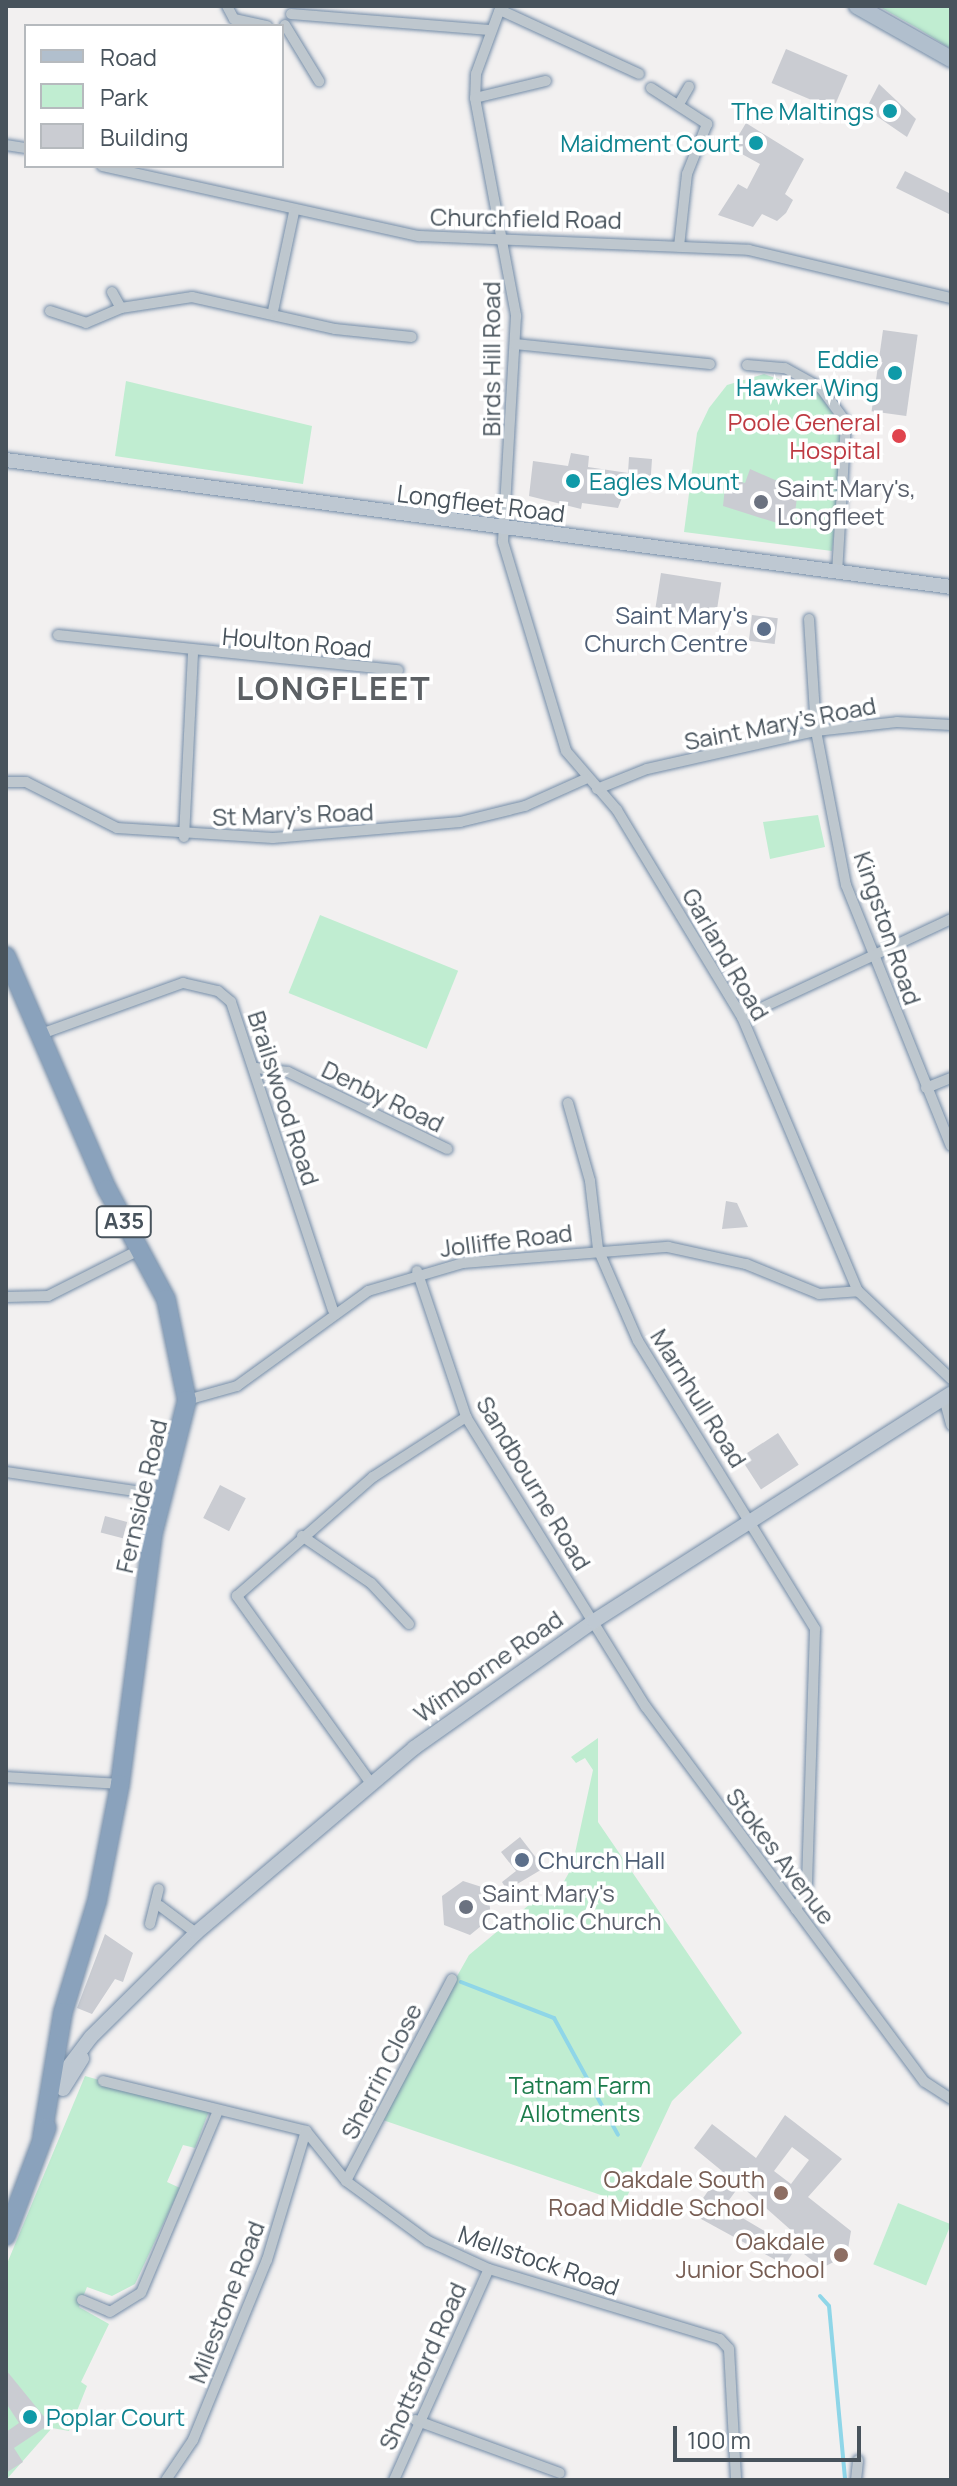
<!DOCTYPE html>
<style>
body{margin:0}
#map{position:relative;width:957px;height:2486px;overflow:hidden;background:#f2f0f0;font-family:Manrope,sans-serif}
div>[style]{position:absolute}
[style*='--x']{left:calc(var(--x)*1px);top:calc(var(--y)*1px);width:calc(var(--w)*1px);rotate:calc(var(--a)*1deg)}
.green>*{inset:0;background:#c0edd1;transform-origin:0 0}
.stream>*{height:4px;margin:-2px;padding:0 2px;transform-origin:2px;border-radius:2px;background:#8fd6e8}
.building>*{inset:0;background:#caccd2;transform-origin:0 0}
.roads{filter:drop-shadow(0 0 2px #758da8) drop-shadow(0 0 2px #758da8)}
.street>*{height:10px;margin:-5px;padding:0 5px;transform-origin:5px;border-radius:5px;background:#bec7ce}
.secondary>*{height:14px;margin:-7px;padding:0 7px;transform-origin:7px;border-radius:7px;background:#bec8d2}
.primary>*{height:16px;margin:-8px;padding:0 8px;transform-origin:8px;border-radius:8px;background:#b1bfcd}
.highway>*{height:18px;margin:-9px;padding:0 9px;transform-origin:9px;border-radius:9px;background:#8aa2bc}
.dots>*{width:22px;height:22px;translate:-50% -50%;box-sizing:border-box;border:4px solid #fff;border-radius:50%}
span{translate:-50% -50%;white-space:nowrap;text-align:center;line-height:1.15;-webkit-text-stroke:7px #fff;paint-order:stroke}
.shield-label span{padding:2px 6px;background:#fff;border:2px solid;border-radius:6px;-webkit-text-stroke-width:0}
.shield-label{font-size:22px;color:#48535c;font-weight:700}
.culture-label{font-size:24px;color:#0d838f}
.right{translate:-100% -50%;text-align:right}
.left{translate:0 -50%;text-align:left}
.street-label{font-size:24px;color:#48535c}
.health-label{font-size:24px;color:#be3a42}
.worship-label{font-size:24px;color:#5b616d}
.service-label{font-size:24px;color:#4e5e75}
.park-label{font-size:24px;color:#1b7b4b}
.education-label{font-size:24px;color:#785e54}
.district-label{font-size:32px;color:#5c6064;font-weight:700;letter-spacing:2px}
.frame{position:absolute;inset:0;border:8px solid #48535c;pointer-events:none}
.legend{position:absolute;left:24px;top:24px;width:260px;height:144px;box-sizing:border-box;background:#fff;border:2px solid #b6babe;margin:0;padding:10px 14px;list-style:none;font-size:24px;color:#48535c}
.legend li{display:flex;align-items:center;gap:16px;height:40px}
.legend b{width:40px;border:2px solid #b6babe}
.scale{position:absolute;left:673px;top:2426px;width:188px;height:36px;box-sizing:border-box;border:4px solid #48535c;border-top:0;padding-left:10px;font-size:24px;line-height:28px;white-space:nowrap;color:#48535c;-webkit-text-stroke:6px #fff;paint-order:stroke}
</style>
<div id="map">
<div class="green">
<div style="clip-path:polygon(878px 6px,951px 6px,951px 49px,917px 28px)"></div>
<div style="clip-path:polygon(764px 374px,818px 393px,839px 422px,843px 453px,832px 551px,684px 532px,697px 433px,709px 408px,727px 385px)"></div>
<div style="clip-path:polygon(126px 381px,312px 426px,303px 484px,115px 456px)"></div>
<div style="clip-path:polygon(818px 815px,825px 847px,770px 859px,763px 822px)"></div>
<div style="left:320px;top:915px;width:149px;height:84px;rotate:22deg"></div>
<div style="clip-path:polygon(598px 1738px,598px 1822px,742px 2033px,672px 2101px,624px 2203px,377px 2118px,469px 1955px,536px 1899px,551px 1905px,572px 1867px,593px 1770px,585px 1758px,576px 1763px,571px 1757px)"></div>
<div style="clip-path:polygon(85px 2076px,209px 2111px,195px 2148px,183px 2145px,167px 2182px,180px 2188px,135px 2284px,112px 2296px,87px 2287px,79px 2307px,109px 2324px,81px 2382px,87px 2386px,69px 2431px,52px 2428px,6px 2480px,6px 2266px)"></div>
<div style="left:898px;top:2203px;width:57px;height:66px;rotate:22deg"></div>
</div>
<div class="stream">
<div style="--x:461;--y:1982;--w:100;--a:21.2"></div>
<div style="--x:554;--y:2018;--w:133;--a:61.3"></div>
<div style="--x:820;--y:2296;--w:13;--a:48"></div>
<div style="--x:829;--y:2306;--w:175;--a:84.7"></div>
</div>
<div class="building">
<div style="left:786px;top:49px;width:67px;height:37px;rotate:23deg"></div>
<div style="clip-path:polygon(879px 84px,916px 119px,907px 137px,866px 109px)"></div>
<div style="clip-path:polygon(746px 123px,804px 159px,785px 194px,793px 200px,786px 213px,777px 221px,762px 214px,753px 227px,718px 215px,738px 184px,747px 189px,760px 164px,731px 148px)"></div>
<div style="clip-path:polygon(905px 171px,951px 194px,951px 215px,896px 188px)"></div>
<div style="left:883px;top:330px;width:35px;height:82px;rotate:8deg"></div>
<div style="clip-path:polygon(571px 453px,589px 456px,588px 467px,628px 473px,629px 457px,652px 459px,650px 489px,626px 487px,618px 508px,582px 503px,581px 509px,529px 496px,533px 461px,568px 466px)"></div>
<div style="clip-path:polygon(750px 469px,798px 490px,793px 528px,723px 506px,726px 477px,745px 483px)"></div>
<div style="left:661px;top:573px;width:61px;height:35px;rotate:9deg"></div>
<div style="left:752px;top:615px;width:26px;height:26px;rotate:7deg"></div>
<div style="clip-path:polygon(726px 1201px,737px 1203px,748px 1227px,722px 1229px)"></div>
<div style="left:778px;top:1433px;width:38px;height:45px;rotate:57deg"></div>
<div style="left:220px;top:1485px;width:29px;height:37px;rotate:27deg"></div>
<div style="left:105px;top:1516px;width:23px;height:17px;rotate:15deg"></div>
<div style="clip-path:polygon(520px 1837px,544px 1868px,507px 1890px,502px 1882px,516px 1871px,501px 1852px)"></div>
<div style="clip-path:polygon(463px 1881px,488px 1889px,491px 1918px,470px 1935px,444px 1925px,442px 1896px)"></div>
<div style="clip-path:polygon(105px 1934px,133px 1953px,123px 1982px,115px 1979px,92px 2014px,77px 2008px)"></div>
<div style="clip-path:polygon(evenodd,785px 2115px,842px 2159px,808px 2197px,851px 2231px,847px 2255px,822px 2268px,804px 2254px,810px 2247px,740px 2185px,724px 2207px,795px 2249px,785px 2265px,692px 2214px,722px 2171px,694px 2148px,712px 2124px,756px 2158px,785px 2115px,792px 2147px,809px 2160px,791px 2184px,774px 2171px,792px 2147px)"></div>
<div style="clip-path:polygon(6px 2370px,50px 2424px,14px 2448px,23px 2462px,6px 2473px,6px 2432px,19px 2423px,6px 2403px)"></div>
</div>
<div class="roads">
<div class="street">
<div style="--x:227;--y:6;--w:15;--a:62"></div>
<div style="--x:234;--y:19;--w:34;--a:12"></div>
<div style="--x:501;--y:6;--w:72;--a:110.2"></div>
<div style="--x:476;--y:74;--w:24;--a:92"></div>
<div style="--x:475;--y:98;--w:222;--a:79.3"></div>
<div style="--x:516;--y:316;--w:226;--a:93.3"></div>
<div style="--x:503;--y:542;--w:218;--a:73.2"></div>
<div style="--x:566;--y:751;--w:78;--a:49.2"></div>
<div style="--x:617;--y:810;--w:242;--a:58.9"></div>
<div style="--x:742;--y:1017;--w:298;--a:67.1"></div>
<div style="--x:858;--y:1291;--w:128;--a:43.4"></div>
<div style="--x:500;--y:10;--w:153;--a:24.7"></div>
<div style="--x:291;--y:14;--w:199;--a:4.6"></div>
<div style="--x:285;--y:25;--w:66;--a:58.7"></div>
<div style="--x:651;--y:88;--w:67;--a:32.7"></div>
<div style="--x:707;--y:124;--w:54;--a:111.8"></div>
<div style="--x:687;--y:174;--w:73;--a:96.3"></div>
<div style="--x:475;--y:98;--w:73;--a:-13.5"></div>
<div style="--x:679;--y:104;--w:20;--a:-60"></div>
<div style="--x:6;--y:145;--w:20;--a:9"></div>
<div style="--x:102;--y:166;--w:325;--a:12.5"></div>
<div style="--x:419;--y:236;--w:330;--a:2.4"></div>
<div style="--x:749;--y:250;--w:208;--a:13.4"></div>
<div style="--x:112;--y:292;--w:18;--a:61"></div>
<div style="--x:50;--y:311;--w:38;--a:18"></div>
<div style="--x:86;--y:323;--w:38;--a:-23"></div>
<div style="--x:121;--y:308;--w:72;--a:-8.8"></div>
<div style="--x:192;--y:297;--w:147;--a:12.6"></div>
<div style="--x:335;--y:329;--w:77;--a:5.9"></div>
<div style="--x:273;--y:311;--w:101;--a:-78"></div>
<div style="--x:515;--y:344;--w:196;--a:5.9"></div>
<div style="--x:747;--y:365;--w:38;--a:5"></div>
<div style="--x:785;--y:368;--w:41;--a:29.1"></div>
<div style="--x:821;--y:388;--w:42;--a:53.7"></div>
<div style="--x:846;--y:422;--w:151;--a:93.4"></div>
<div style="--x:809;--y:619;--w:112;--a:86.4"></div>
<div style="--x:816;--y:731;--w:157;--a:79"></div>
<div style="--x:846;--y:885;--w:281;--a:68.1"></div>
<div style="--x:58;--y:635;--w:342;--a:5.9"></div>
<div style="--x:6;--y:782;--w:20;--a:0"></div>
<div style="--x:26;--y:782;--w:102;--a:26.8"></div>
<div style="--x:117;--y:828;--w:156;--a:3.7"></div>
<div style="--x:273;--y:838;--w:188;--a:-4.9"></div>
<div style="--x:460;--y:822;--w:67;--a:-13.8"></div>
<div style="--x:525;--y:806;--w:66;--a:-24.2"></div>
<div style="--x:597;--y:789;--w:54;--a:-21.8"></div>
<div style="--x:647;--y:769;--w:173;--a:-12.7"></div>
<div style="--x:816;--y:731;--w:81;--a:-6.3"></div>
<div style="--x:897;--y:722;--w:54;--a:3.2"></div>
<div style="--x:184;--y:837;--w:183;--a:-87.2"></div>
<div style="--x:742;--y:1017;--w:231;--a:-25.1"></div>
<div style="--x:41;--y:1034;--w:151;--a:-19.8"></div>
<div style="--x:183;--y:983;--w:36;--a:13"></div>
<div style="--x:218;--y:991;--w:17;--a:40"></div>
<div style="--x:231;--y:1002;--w:324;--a:71.7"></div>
<div style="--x:256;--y:1068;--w:32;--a:7"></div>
<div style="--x:288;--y:1072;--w:177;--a:25.8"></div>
<div style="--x:926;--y:1088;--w:27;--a:-22"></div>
<div style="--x:568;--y:1103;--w:81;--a:74.2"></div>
<div style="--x:590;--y:1181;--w:68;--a:83.3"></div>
<div style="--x:598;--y:1249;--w:100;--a:66.5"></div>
<div style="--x:638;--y:1341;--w:338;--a:58.4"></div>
<div style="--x:815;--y:1629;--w:257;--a:91.8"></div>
<div style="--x:807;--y:1886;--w:26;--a:115"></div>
<div style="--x:417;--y:1271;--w:154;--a:71.4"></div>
<div style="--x:466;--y:1417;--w:341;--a:58.2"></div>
<div style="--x:646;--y:1707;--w:467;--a:53.4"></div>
<div style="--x:925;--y:2082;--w:31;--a:33"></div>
<div style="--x:6;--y:1297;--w:42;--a:-1.4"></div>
<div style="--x:48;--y:1296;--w:102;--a:-26.8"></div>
<div style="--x:944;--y:1398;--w:28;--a:75"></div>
<div style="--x:187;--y:1400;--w:52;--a:-15.6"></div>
<div style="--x:237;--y:1386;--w:162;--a:-35.9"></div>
<div style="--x:368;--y:1291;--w:99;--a:-16.4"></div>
<div style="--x:463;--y:1263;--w:206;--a:-4.5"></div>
<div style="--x:668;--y:1247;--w:80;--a:12.3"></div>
<div style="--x:746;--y:1264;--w:79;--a:22.3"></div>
<div style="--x:819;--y:1294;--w:39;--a:-4"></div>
<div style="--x:6;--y:1472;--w:158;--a:8.4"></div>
<div style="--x:302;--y:1536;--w:83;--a:34.3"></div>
<div style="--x:371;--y:1583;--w:56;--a:47.2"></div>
<div style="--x:6;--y:1777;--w:114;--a:3.5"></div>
<div style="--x:370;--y:1782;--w:229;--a:-125.6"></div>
<div style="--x:237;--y:1596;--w:181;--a:-41.2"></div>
<div style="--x:373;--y:1477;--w:111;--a:-32.8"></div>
<div style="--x:160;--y:1906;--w:45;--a:36.9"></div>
<div style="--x:150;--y:1924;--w:36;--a:-76"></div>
<div style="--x:103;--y:2081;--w:209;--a:13.8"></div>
<div style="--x:306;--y:2131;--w:64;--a:51.3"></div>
<div style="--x:346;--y:2181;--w:102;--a:36.2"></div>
<div style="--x:428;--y:2241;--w:67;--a:24.7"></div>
<div style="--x:489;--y:2269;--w:241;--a:16.9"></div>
<div style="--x:720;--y:2339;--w:13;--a:48"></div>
<div style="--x:729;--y:2349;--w:131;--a:86.9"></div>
<div style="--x:346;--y:2181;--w:228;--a:-62.3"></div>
<div style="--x:82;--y:2300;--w:30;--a:23"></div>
<div style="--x:110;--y:2312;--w:36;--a:-32"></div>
<div style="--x:141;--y:2293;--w:195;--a:-67.1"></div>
<div style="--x:415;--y:2420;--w:154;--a:20.1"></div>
<div style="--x:166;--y:2480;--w:48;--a:-56"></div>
<div style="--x:193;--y:2440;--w:195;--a:-67.7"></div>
<div style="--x:267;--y:2260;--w:135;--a:-73.2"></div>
<div style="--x:394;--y:2480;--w:231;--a:-65.8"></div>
<div style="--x:856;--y:2480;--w:20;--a:-84"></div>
</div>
<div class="secondary">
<div style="--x:6;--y:460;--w:953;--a:7.65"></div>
<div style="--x:54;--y:2086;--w:61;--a:-52.9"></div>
<div style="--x:91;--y:2037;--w:148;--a:-44.7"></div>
<div style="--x:196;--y:1933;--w:286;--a:-40.3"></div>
<div style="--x:414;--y:1748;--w:220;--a:-35.2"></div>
<div style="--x:594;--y:1621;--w:423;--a:-32.5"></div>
<div style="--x:63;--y:2089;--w:36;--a:-58"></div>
</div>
<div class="primary">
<div style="--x:857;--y:6;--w:108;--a:29.4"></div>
</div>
<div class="highway">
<div style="--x:6;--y:956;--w:254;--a:66.6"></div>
<div style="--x:107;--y:1189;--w:125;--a:61.8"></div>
<div style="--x:166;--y:1299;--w:103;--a:78.3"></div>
<div style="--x:187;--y:1400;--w:137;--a:104.3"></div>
<div style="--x:153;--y:1533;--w:253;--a:97.5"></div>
<div style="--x:120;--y:1784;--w:119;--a:101.1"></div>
<div style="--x:97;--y:1901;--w:116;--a:107"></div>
<div style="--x:63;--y:2012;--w:127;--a:99.5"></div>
<div style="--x:6;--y:2236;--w:116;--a:-69.4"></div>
</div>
</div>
<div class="dots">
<div style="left:890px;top:111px;background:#0f9aa8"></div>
<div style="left:756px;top:143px;background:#0f9aa8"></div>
<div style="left:895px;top:373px;background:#0f9aa8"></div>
<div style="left:899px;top:436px;background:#e0444e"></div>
<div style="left:573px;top:481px;background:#0f9aa8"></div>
<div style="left:761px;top:502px;background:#6b7280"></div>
<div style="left:764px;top:629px;background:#5c6f8a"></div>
<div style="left:522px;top:1860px;background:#5c6f8a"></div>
<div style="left:466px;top:1907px;background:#6b7280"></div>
<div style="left:781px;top:2193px;background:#8d6e63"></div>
<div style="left:841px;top:2255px;background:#8d6e63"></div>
<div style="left:30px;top:2417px;background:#0f9aa8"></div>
</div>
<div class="shield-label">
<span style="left:124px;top:1222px">A35</span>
</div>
<div class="culture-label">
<span class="right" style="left:874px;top:111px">The Maltings</span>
<span class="right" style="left:740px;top:143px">Maidment Court</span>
<span class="right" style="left:879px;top:373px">Eddie<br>Hawker Wing</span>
<span class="left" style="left:589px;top:481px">Eagles Mount</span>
<span class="left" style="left:46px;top:2417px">Poplar Court</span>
</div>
<div class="street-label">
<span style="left:526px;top:218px;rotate:1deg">Churchfield Road</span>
<span style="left:491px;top:359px;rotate:-90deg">Birds Hill Road</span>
<span style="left:481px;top:503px;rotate:7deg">Longfleet Road</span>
<span style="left:297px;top:642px;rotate:5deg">Houlton Road</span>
<span style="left:780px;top:723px;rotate:-11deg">Saint Mary's Road</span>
<span style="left:293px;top:814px;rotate:-2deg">St Mary's Road</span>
<span style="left:888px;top:928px;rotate:71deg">Kingston Road</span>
<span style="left:726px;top:954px;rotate:60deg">Garland Road</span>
<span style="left:383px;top:1096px;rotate:26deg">Denby Road</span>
<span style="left:284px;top:1098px;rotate:72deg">Brailswood Road</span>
<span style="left:506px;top:1240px;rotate:-7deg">Jolliffe Road</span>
<span style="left:699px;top:1398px;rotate:58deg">Marnhull Road</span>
<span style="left:534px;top:1483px;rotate:59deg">Sandbourne Road</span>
<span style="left:141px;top:1496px;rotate:-77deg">Fernside Road</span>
<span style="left:488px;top:1666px;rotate:-35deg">Wimborne Road</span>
<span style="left:781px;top:1856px;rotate:53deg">Stokes Avenue</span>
<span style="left:381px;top:2071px;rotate:-63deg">Sherrin Close</span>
<span style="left:539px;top:2260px;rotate:19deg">Mellstock Road</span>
<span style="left:226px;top:2302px;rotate:-69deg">Milestone Road</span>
<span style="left:422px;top:2366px;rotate:-66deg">Shottsford Road</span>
</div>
<div class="health-label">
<span class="right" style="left:881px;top:436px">Poole General<br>Hospital</span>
</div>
<div class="worship-label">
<span class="left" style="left:777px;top:502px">Saint Mary's,<br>Longfleet</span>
<span class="left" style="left:482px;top:1907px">Saint Mary's<br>Catholic Church</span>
</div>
<div class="service-label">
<span class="right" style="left:748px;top:629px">Saint Mary's<br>Church Centre</span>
<span class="left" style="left:538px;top:1860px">Church Hall</span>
</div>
<div class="park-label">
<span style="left:580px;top:2099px">Tatnam Farm<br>Allotments</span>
</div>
<div class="education-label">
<span class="right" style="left:765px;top:2193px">Oakdale South<br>Road Middle School</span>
<span class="right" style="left:825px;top:2255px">Oakdale<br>Junior School</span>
</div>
<div class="district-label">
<span style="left:334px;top:688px">LONGFLEET</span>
</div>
<div class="frame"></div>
<ul class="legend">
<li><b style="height:10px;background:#b1bfcd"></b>Road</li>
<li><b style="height:22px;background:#c0edd1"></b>Park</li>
<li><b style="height:22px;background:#caccd2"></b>Building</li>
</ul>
<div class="scale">100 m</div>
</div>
